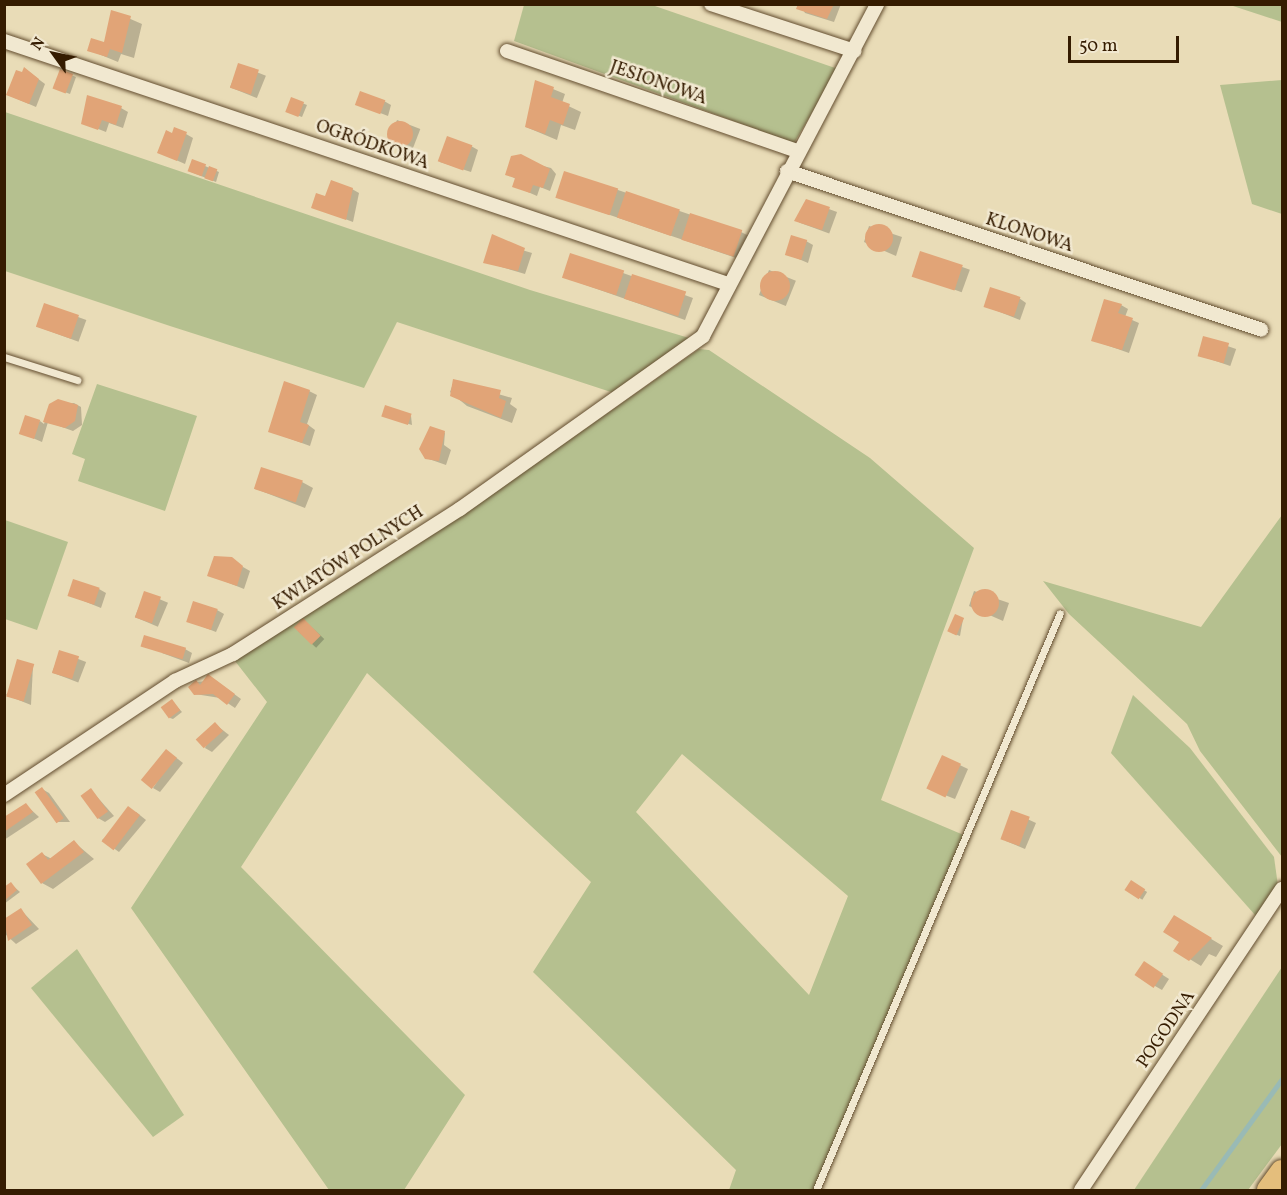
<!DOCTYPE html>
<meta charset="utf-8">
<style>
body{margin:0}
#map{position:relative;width:1287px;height:1195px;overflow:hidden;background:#e9dcb7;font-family:Vollkorn,serif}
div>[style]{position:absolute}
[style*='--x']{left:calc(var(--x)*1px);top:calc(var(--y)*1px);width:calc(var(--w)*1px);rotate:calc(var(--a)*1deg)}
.green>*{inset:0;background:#b5c08f}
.shadow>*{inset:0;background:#0003;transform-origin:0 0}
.stream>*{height:4.5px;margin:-2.25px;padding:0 2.25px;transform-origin:2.25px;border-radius:2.25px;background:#99bab5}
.building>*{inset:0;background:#e1a477;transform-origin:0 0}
.round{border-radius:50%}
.roads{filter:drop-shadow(0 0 2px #624c2e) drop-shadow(0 0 2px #624c2e)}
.lane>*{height:7px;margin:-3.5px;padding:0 3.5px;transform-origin:3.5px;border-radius:3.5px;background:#f1e8d0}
.street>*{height:14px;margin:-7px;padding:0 7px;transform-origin:7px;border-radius:7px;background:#f1e8d0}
.highway>*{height:24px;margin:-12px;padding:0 12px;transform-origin:12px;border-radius:12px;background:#e4be7c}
span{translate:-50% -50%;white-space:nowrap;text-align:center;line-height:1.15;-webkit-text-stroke:5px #f1e8d0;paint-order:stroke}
.street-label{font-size:18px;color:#351c01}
.frame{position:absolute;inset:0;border:6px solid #351c01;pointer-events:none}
.north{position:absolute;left:24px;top:24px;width:60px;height:60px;-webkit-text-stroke:4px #f1e8d0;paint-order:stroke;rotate:303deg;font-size:16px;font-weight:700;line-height:24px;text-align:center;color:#351c01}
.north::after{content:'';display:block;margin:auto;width:21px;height:27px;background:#351c01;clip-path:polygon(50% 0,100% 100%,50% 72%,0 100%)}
.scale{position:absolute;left:1068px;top:36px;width:111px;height:27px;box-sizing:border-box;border:3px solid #351c01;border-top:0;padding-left:8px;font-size:18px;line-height:21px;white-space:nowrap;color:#351c01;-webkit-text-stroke:4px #f1e8d0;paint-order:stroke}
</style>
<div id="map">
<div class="green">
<div style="clip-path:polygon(524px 5px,652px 5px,838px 69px,794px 143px,514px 41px)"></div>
<div style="clip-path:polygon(1230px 5px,1282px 5px,1282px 22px)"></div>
<div style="clip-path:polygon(1282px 80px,1282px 214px,1252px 204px,1220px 85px)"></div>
<div style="clip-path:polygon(5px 112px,530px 290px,689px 338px,614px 393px,397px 322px,364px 388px,170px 326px,5px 271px)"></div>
<div style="clip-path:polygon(evenodd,699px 349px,709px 350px,870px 458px,974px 548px,881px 800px,966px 836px,816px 1190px,729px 1190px,736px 1170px,533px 972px,591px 882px,367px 673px,241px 867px,465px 1095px,404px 1190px,329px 1190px,131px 908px,267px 702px,235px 661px,464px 514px,699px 349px,682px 754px,848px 896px,809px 995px,636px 812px,682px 754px)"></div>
<div style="clip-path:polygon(97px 384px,197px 416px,165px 511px,78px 481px,85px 459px,72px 454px)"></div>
<div style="clip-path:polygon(1282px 515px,1282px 857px,1200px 751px,1187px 724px,1069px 614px,1043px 581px,1201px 627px)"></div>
<div style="clip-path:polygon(5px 520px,68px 542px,37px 630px,5px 619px)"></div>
<div style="clip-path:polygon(1133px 695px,1190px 748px,1274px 857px,1278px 886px,1256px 916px,1111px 753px)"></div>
<div style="clip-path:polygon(77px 949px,184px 1115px,153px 1137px,31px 988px)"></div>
<div style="clip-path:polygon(1282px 967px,1282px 1144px,1248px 1190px,1134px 1190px)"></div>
</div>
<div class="shadow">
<div style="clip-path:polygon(800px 4px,841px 4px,834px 22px,805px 13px)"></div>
<div style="clip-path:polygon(112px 11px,142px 24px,134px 58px,121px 54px,118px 62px,89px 50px,105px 44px)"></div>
<div style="left:239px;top:65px;width:29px;height:24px;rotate:22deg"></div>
<div style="clip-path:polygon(25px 69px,45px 84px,36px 107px,8px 95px)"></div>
<div style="clip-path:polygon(61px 71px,76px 77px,70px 94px,59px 90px)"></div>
<div style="clip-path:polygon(536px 82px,565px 94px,562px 103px,581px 112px,575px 130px,561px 125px,557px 140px,526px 127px)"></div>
<div style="clip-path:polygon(292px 99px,307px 105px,302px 117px,291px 113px)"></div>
<div style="clip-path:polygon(384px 101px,391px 105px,388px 116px,357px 104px)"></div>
<div style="clip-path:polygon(121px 108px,128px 112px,123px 128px,109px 123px,106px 132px,83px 123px)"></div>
<div style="left:397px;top:120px;width:25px;height:25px;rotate:21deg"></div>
<div style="clip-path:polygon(186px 134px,193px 138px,185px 164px,158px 152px,173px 135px)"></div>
<div style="clip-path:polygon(471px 146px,478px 150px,471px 172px,440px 162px)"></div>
<div style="clip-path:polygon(512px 158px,551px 168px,556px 174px,550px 191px,540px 187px,537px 196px,514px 186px,516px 179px,507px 174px)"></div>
<div style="clip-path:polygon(205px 166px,219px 172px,216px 182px,191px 172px)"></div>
<div style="clip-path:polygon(352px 189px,359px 193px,353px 222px,313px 207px)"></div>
<div style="clip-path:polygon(618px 190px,741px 232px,753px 238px,745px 261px,557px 197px)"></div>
<div style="left:807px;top:201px;width:32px;height:23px;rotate:20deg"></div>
<div style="clip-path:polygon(869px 226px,902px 237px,896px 256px,864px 242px)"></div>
<div style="clip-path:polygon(806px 241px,813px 245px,808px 263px,787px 254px)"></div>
<div style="clip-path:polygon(512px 247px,532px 253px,525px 274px,485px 262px)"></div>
<div style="left:921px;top:252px;width:52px;height:24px;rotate:20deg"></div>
<div style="left:769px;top:270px;width:29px;height:27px;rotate:22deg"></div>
<div style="clip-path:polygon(623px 273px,693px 298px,685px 320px,563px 277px)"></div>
<div style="clip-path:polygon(1019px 298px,1026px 303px,1020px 320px,985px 306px)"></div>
<div style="left:45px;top:305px;width:44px;height:23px;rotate:20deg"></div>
<div style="clip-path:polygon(1121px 305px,1128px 309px,1125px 317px,1139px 323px,1129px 353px,1092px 340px)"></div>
<div style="left:1204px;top:338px;width:34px;height:18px;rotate:19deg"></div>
<div style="clip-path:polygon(454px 381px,512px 398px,510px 404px,517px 409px,512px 423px,467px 406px,450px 392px)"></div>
<div style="clip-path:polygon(309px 391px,317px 395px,307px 424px,315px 430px,310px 446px,269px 431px)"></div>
<div style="clip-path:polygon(74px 403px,81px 407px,82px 425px,73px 431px,48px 422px,42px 442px,21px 433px,40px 421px,44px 424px,50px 405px)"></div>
<div style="clip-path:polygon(411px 416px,412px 425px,386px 417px)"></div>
<div style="clip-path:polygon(445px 432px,444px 445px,451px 450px,446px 465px,426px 458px)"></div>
<div style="clip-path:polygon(302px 482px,313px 488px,305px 508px,256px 489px)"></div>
<div style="clip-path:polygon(243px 567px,250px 571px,244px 589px,209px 575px)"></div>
<div style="clip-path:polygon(99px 589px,106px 593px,101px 608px,69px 595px)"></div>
<div style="clip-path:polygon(974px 591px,1009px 603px,1003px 621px,969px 606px)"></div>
<div style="left:145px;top:593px;width:25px;height:26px;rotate:23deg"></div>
<div style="clip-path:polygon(217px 610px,224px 614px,216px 632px,188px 621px)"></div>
<div style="clip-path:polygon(963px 619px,960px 636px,952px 633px)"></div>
<div style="left:306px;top:622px;width:25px;height:12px;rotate:43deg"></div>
<div style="clip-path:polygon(185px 649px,192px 653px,189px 663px,162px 653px)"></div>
<div style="left:60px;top:652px;width:28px;height:22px;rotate:21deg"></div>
<div style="clip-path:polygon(33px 666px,31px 705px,6px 695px)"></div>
<div style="clip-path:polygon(215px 680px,241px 699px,235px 708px,220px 698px,195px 694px,197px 682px)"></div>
<div style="clip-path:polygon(172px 701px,182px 712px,173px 719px,170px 718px)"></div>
<div style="clip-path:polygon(215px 724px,229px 735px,212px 752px,205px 748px)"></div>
<div style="clip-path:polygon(174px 756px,183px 763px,160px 792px,153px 788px)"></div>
<div style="clip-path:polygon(943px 757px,968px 769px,955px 799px,937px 792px)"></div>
<div style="clip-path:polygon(42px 789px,49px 793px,70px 822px,58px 822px)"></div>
<div style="clip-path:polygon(91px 790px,114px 816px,105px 822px,98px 818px)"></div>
<div style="clip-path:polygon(26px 805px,39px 817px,4px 840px,4px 818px)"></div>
<div style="clip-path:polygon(136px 812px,146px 820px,119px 852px,102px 840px)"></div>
<div style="clip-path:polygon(1012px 812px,1036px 823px,1025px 849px,1006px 841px)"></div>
<div style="clip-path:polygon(74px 842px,94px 859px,53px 889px,42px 883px,42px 854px,52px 859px)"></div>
<div style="left:1131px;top:882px;width:19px;height:9px;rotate:32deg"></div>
<div style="clip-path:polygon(11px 884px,20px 892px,4px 904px,4px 889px)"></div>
<div style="clip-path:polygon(21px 910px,39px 929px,16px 944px,4px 933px,4px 921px)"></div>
<div style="clip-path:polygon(1174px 917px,1223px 946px,1216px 957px,1209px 954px,1201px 966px,1175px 950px,1181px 941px)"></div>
<div style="clip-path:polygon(1144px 963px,1169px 979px,1162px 990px,1155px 986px)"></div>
</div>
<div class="stream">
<div style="--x:1201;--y:1190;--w:137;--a:-53.9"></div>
</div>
<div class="building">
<div style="clip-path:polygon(798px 4px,834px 4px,827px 19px,796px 9px)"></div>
<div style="clip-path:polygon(111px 10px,131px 16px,122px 53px,110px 49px,107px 57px,87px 51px,91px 38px,104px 42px)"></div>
<div style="left:238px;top:63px;width:22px;height:26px;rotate:18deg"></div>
<div style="clip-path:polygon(24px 67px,39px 79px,29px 104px,6px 95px,16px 70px,22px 72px)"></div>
<div style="left:60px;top:69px;width:14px;height:21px;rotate:21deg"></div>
<div style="clip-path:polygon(535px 80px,554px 87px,551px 97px,570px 104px,563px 125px,550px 120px,545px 134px,525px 127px)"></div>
<div style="left:360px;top:91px;width:27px;height:15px;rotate:20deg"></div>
<div style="clip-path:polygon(87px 95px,122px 106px,116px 125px,102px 120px,98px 130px,81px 124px)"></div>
<div style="left:291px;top:97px;width:14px;height:16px;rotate:21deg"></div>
<div class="round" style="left:387px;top:121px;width:26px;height:26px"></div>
<div style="clip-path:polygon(174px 127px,187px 132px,177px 161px,157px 153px,166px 130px,172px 133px)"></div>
<div style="left:447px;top:136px;width:27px;height:27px;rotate:20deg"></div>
<div style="clip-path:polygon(521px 154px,550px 169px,543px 188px,533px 185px,530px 193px,512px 187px,515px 178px,505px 175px,511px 156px)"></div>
<div style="left:192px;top:159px;width:15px;height:13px;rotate:20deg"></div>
<div style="left:209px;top:166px;width:9px;height:13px;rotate:21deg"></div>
<div style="left:564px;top:171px;width:57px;height:28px;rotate:18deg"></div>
<div style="clip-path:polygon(331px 180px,353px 188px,346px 220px,311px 208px,316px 193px,325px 196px)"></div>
<div style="left:626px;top:191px;width:57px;height:28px;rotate:19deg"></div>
<div style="clip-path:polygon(806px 199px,830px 207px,822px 230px,794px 221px)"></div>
<div style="left:690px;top:213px;width:55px;height:28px;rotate:18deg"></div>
<div class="round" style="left:865px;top:224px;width:28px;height:28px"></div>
<div style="clip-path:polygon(492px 234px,525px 248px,518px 271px,483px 263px)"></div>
<div style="left:791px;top:235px;width:17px;height:21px;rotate:17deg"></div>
<div style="left:920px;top:251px;width:45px;height:27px;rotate:18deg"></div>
<div style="left:570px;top:253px;width:57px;height:26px;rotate:18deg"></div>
<div class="round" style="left:760px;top:271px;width:30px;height:30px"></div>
<div style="left:632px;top:274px;width:57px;height:26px;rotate:18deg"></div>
<div style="left:990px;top:287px;width:32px;height:21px;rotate:18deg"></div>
<div style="clip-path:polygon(1104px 299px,1122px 304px,1118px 313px,1133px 318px,1122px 350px,1091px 341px)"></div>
<div style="left:44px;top:303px;width:37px;height:25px;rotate:19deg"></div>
<div style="left:1203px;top:336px;width:27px;height:21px;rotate:15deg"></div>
<div style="clip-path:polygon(453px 379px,501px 390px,499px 398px,506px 401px,501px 418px,450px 396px)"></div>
<div style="clip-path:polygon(284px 381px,310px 390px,300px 422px,309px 425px,302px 443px,268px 432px)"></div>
<div style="clip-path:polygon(58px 399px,78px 405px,75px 421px,65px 428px,43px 422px,49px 404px)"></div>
<div style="left:385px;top:405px;width:28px;height:12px;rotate:18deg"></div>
<div style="left:25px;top:415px;width:16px;height:20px;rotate:18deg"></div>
<div style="clip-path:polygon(430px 426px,445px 431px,439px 461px,425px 459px,419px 449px)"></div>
<div style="left:261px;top:467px;width:44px;height:23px;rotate:18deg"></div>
<div style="clip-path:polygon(214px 556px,232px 557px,243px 566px,237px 586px,207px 576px)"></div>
<div style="left:73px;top:579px;width:28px;height:18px;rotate:18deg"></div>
<div class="round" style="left:971px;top:589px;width:28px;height:28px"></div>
<div style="left:144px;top:591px;width:18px;height:28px;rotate:19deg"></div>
<div style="left:193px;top:601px;width:26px;height:22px;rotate:18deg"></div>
<div style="left:955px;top:614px;width:10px;height:19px;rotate:24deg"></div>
<div style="left:303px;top:618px;width:25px;height:13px;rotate:45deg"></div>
<div style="left:144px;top:635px;width:44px;height:12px;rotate:17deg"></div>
<div style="left:59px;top:650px;width:21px;height:24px;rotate:17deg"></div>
<div style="left:17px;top:659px;width:18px;height:39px;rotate:16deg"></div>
<div style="clip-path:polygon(208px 674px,235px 694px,227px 705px,213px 694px,194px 695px,188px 687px,196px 680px,200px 685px)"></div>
<div style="left:172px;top:699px;width:14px;height:14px;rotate:54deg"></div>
<div style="left:215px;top:722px;width:12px;height:26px;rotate:48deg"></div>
<div style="left:166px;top:749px;width:14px;height:40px;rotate:39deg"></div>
<div style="left:942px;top:755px;width:21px;height:37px;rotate:25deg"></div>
<div style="left:42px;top:787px;width:38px;height:9px;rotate:55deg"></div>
<div style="left:91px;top:788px;width:29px;height:13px;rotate:54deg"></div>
<div style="clip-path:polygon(26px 803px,33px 812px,4px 832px,4px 817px)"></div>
<div style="left:128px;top:806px;width:15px;height:44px;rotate:37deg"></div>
<div style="left:1011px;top:810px;width:20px;height:31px;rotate:20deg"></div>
<div style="clip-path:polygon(74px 840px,84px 852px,41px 884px,26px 864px,42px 852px,48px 860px)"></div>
<div style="left:1131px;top:880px;width:17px;height:12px;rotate:33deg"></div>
<div style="clip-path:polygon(11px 882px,17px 890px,4px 901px,4px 887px)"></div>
<div style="clip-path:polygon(21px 908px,32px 925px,8px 941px,4px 919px)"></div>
<div style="clip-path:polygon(1174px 915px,1212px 938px,1189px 961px,1173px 951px,1179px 942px,1163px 932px)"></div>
<div style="left:1144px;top:961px;width:23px;height:17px;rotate:34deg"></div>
</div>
<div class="roads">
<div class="lane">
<div style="--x:4;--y:357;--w:77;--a:17.5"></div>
<div style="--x:816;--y:1190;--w:626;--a:-67.08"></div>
</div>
<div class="street">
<div style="--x:711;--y:4;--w:151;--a:18.1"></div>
<div style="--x:4;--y:41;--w:764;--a:18.55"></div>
<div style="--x:507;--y:51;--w:308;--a:19"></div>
<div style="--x:787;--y:171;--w:500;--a:18.5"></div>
<div style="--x:4;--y:795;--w:206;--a:-33.7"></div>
<div style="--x:175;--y:681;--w:64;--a:-25"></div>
<div style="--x:233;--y:654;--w:269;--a:-32.6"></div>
<div style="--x:460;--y:509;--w:298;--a:-35.4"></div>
<div style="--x:703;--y:336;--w:375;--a:-62.3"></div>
<div style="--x:1081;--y:1190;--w:362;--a:-56.3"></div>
</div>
<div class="highway">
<div style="--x:1269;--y:1190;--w:22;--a:-54"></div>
</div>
</div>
<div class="street-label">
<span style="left:658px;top:84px;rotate:19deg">JESIONOWA</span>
<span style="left:372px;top:146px;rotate:19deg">OGRÓDKOWA</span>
<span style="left:1029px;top:234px;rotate:18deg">KLONOWA</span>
<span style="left:349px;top:559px;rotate:-33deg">KWIATÓW POLNYCH</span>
<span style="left:1167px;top:1030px;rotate:-56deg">POGODNA</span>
</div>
<div class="frame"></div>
<div class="north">N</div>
<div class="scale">50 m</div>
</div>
